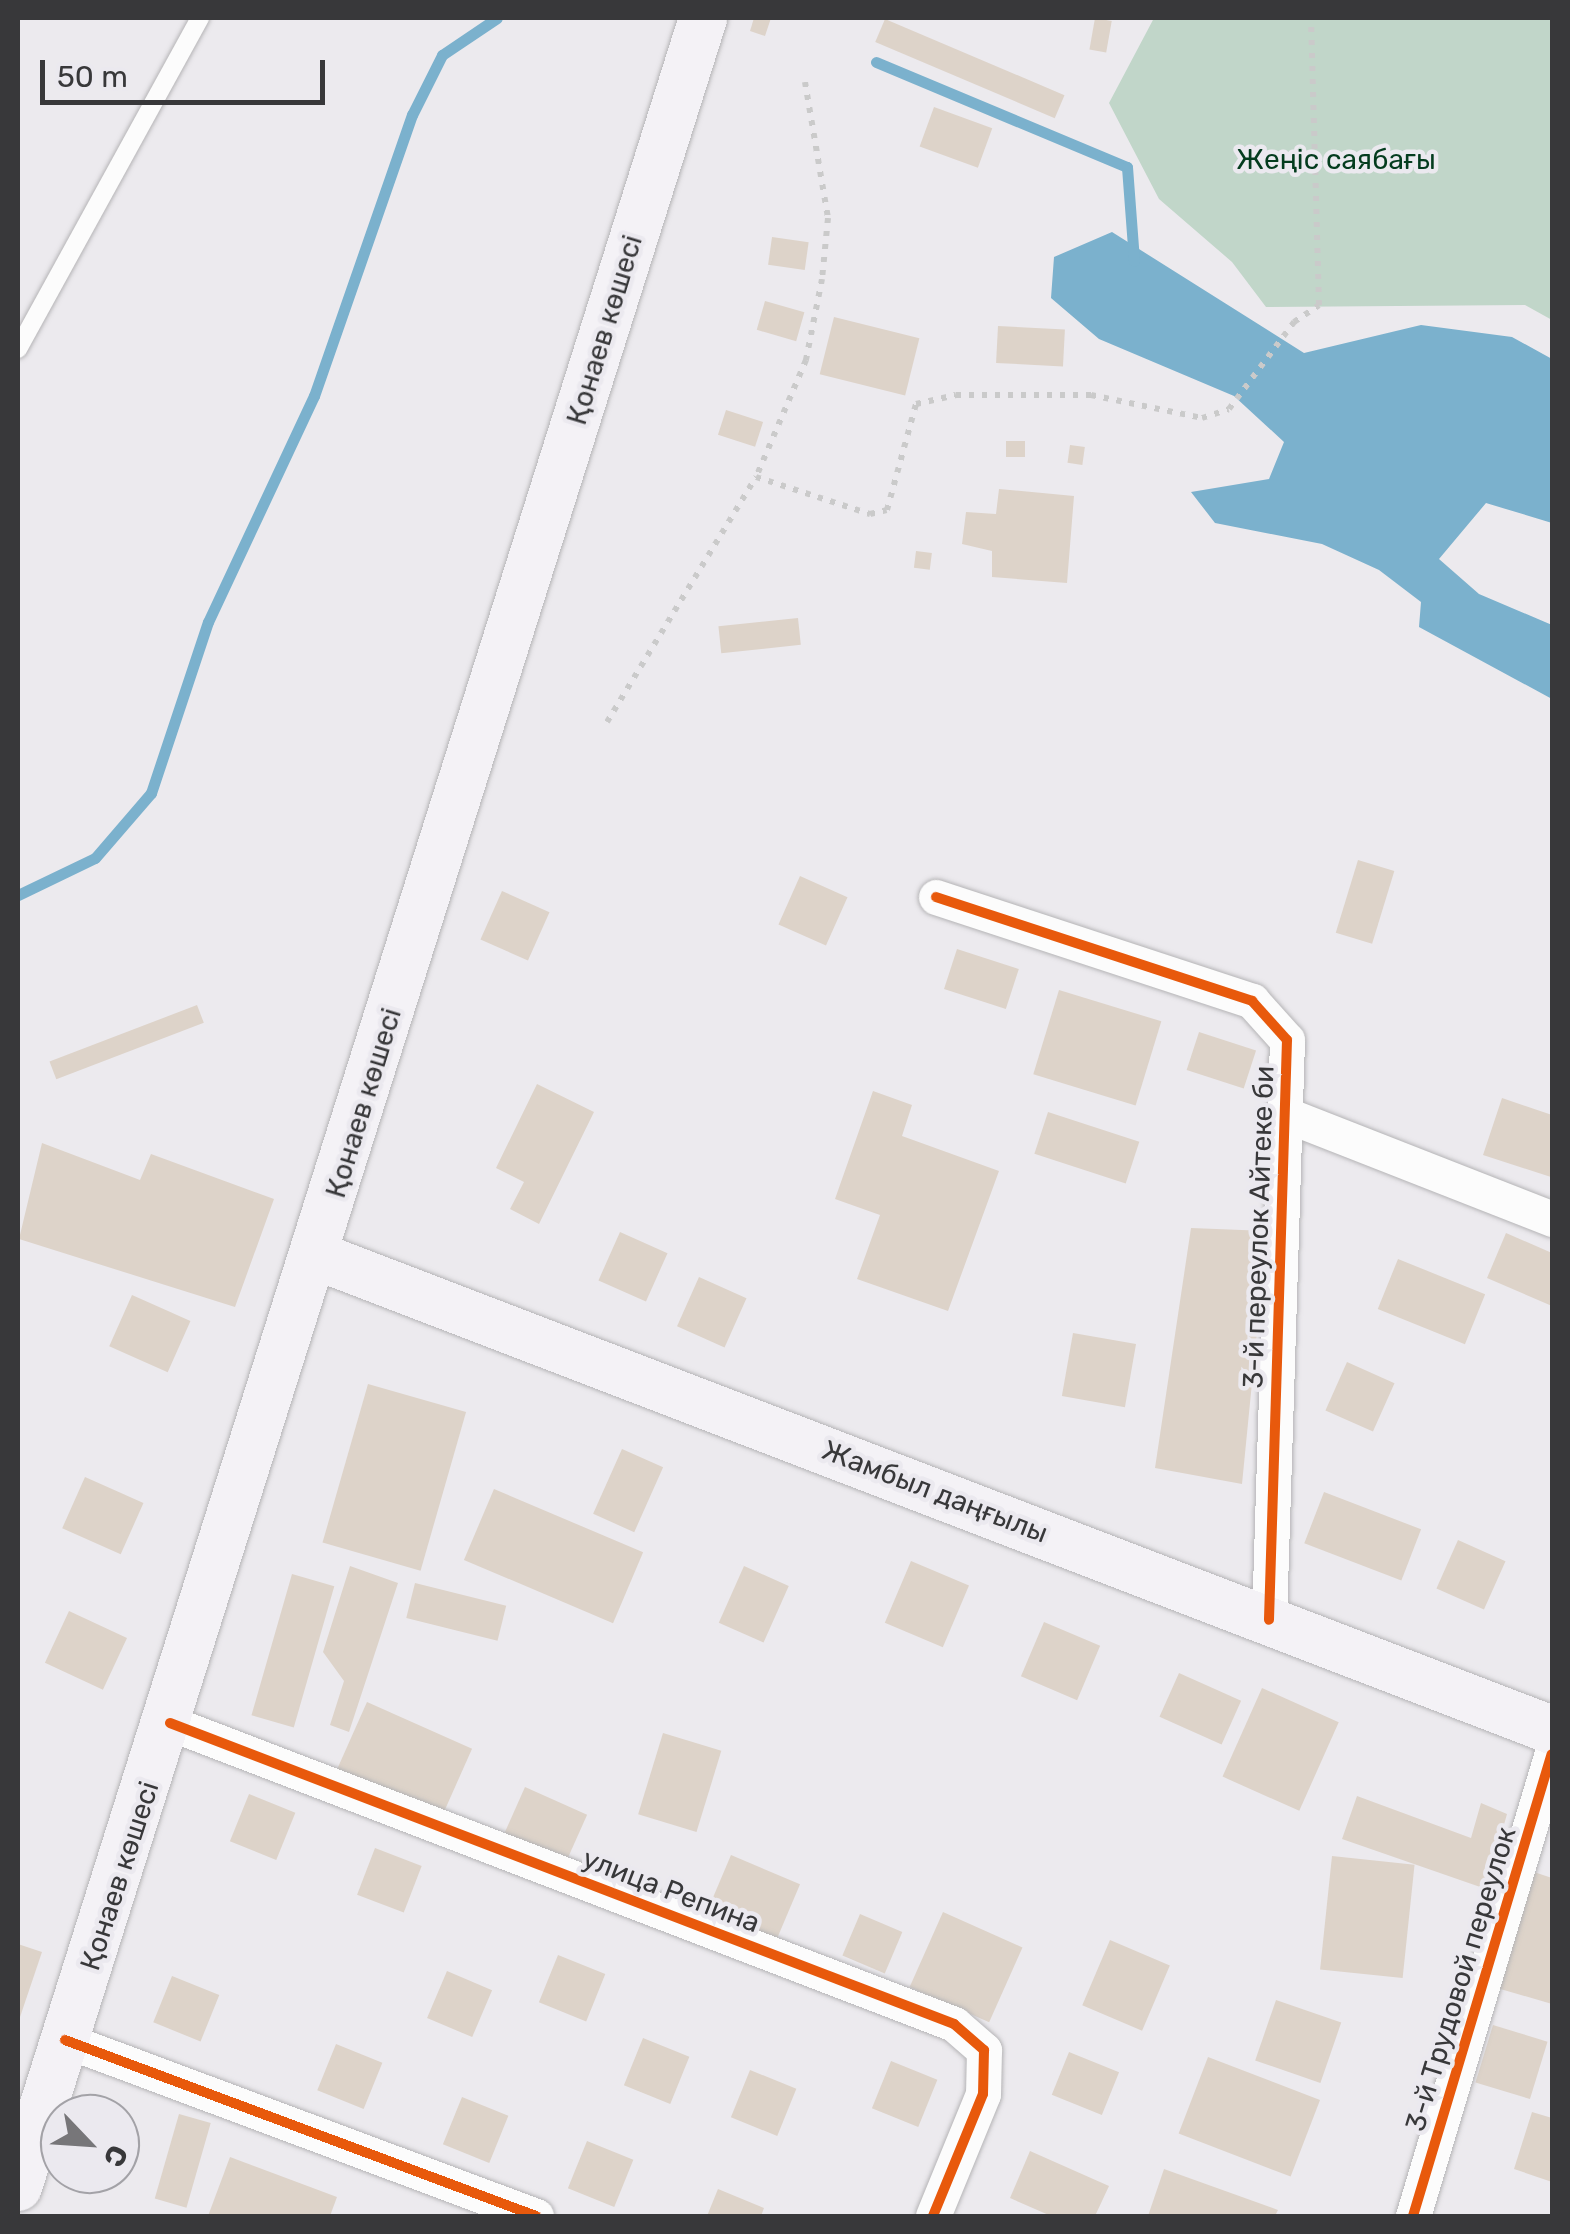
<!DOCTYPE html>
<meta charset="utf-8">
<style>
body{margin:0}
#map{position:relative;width:1570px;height:2234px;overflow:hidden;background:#eceaee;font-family:Rubik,sans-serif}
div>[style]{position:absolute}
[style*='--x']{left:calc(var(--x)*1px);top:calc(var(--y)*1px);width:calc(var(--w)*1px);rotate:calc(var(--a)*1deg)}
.green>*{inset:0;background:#c1d6c9}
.water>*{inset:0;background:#7bb1cd}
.stream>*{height:11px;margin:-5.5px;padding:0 5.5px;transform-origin:5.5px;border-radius:5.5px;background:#7bb1cd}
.building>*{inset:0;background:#ddd3c9;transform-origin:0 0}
.path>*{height:6px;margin-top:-3px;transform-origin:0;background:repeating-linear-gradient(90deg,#cacaca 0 5px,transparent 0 13px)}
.roads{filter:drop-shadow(0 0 2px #b5b4b6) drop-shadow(0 0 2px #b5b4b6)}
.service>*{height:18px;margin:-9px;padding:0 9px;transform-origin:9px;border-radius:9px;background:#fcfcfc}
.minor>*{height:35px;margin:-17.5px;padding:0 17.5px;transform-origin:17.5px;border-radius:17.5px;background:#fcfcfc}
.secondary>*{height:48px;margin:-24px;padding:0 24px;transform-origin:24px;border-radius:24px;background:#f4f2f6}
.cycleway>*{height:10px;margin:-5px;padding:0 5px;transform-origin:5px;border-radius:5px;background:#e8590c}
span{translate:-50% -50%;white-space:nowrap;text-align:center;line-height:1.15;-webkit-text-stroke:9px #ebe9ef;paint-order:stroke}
.park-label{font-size:28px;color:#043c1e}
.street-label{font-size:28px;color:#38383a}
.frame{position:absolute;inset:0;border:20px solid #38383a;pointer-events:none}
.north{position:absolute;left:40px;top:2094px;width:100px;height:100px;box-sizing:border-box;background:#ebe9ef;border:2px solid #a3a2a7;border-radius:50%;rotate:115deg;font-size:28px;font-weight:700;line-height:40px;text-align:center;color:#38383a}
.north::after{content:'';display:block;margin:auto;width:35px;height:45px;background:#777679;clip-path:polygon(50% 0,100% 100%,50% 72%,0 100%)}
.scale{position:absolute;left:40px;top:60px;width:285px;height:45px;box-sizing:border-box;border:5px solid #38383a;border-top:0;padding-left:12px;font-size:30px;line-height:35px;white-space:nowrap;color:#38383a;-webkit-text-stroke:8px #ebe9ef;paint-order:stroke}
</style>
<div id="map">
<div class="green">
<div style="clip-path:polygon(1154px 18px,1552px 18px,1552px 320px,1525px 305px,1266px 307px,1232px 262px,1159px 199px,1109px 103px)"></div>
</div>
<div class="water">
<div style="clip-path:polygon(1112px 232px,1304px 353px,1421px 325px,1512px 337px,1552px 359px,1552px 523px,1486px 503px,1439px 559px,1479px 594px,1552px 625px,1552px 699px,1419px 627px,1421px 602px,1379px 570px,1322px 544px,1215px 523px,1191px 492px,1269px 479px,1284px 442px,1234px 396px,1099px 339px,1051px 298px,1054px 257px)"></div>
</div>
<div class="stream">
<div style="--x:876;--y:62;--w:272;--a:22.7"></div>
<div style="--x:1127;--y:167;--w:94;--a:85.7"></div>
<div style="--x:18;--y:895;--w:85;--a:-25.7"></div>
<div style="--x:95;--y:858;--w:86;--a:-49.3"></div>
<div style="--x:151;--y:793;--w:180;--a:-71.6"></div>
<div style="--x:208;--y:622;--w:250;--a:-64.9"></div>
<div style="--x:314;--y:396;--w:298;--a:-70.8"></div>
<div style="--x:412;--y:115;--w:67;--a:-63.4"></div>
<div style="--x:442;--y:55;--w:66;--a:-33.9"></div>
</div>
<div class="building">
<div style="clip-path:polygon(754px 18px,771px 18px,765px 36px,750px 31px)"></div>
<div style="left:1095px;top:18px;width:17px;height:32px;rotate:10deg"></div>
<div style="left:885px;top:19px;width:195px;height:25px;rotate:23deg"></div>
<div style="left:934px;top:107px;width:62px;height:42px;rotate:20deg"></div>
<div style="left:772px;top:237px;width:37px;height:28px;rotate:8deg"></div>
<div style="left:765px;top:301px;width:41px;height:30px;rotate:16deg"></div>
<div style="left:834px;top:317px;width:88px;height:59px;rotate:14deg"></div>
<div style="left:998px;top:326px;width:67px;height:37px;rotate:3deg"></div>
<div style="left:726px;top:410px;width:39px;height:26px;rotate:18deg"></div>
<div style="left:1006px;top:441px;width:19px;height:16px"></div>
<div style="left:1070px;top:445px;width:15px;height:18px;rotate:8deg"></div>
<div style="clip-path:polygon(999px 489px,1074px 496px,1067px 583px,992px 577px,992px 551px,962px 544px,966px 512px,996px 514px)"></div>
<div style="left:916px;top:551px;width:16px;height:17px;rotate:7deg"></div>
<div style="left:798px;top:618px;width:27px;height:80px;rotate:84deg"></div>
<div style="left:1358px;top:860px;width:38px;height:76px;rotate:17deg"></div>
<div style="left:800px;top:876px;width:52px;height:53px;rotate:24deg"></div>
<div style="left:502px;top:891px;width:52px;height:53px;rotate:24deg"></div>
<div style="left:957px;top:949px;width:65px;height:42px;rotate:18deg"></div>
<div style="left:1059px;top:990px;width:107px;height:88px;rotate:17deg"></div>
<div style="left:197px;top:1005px;width:19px;height:158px;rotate:69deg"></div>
<div style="left:1199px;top:1032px;width:60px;height:40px;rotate:18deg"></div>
<div style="clip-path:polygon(537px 1084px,594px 1112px,539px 1224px,510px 1209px,524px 1182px,496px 1168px)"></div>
<div style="clip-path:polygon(873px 1091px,912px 1105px,902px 1136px,999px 1171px,948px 1311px,857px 1279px,880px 1215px,835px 1199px)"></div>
<div style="clip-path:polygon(1502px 1098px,1552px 1115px,1551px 1177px,1483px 1155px)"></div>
<div style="left:1048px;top:1112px;width:96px;height:44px;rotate:18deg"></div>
<div style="clip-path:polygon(42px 1143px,140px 1180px,151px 1154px,274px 1199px,235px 1307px,19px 1239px)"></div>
<div style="clip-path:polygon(1191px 1228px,1267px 1231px,1242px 1484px,1155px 1468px)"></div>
<div style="left:620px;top:1232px;width:52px;height:53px;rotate:24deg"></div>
<div style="clip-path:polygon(1506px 1233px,1552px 1253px,1552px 1306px,1487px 1278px)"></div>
<div style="left:1398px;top:1259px;width:94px;height:54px;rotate:22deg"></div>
<div style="left:699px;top:1277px;width:52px;height:54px;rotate:24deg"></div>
<div style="left:132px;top:1295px;width:64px;height:56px;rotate:24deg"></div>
<div style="left:1073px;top:1333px;width:64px;height:64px;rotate:10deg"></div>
<div style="left:1347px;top:1362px;width:52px;height:53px;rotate:24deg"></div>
<div style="left:368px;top:1384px;width:102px;height:165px;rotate:16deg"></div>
<div style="left:622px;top:1449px;width:45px;height:71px;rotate:24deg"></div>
<div style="left:85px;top:1477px;width:64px;height:56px;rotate:24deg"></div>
<div style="left:494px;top:1489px;width:162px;height:77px;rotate:23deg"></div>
<div style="left:1324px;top:1492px;width:104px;height:55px;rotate:21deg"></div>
<div style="left:1458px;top:1540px;width:52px;height:53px;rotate:24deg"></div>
<div style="left:911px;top:1561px;width:63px;height:67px;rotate:23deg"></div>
<div style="clip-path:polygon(350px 1566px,398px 1583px,349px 1732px,330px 1725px,344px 1681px,323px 1652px)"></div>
<div style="left:744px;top:1566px;width:49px;height:62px;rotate:24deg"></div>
<div style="left:292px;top:1574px;width:44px;height:147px;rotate:16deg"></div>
<div style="left:415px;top:1583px;width:94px;height:36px;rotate:14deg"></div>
<div style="left:69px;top:1611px;width:64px;height:57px;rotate:25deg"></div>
<div style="left:1044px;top:1622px;width:61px;height:59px;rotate:23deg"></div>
<div style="left:1179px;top:1673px;width:68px;height:48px;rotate:24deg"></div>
<div style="left:1262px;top:1688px;width:84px;height:97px;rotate:24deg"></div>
<div style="left:367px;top:1702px;width:115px;height:76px;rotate:24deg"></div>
<div style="left:663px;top:1733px;width:61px;height:85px;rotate:17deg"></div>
<div style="left:525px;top:1787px;width:68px;height:54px;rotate:24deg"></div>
<div style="left:249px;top:1794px;width:50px;height:51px;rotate:22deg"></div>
<div style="clip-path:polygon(1357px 1796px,1471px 1838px,1481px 1803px,1507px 1814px,1486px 1889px,1342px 1839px)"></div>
<div style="left:375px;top:1848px;width:50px;height:50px;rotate:21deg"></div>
<div style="left:731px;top:1855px;width:75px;height:61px;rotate:23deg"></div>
<div style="left:1332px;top:1856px;width:83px;height:114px;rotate:6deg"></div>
<div style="clip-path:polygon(1531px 1871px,1552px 1878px,1552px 2004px,1497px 1988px)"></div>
<div style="left:943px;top:1912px;width:87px;height:82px;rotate:24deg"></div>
<div style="left:860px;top:1914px;width:46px;height:45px;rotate:23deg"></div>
<div style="left:1110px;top:1940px;width:65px;height:71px;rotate:23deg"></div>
<div style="clip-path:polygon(18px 1944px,42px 1952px,18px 2023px)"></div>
<div style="left:558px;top:1955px;width:51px;height:51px;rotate:22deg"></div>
<div style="left:447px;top:1971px;width:49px;height:51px;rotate:23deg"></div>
<div style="left:172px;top:1976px;width:51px;height:50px;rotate:22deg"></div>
<div style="left:1276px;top:2000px;width:69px;height:64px;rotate:19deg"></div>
<div style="left:1493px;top:2025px;width:57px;height:60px;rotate:17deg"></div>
<div style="left:643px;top:2038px;width:50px;height:51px;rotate:22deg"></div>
<div style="left:336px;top:2044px;width:50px;height:50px;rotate:22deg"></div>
<div style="left:1069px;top:2052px;width:54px;height:46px;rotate:22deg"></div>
<div style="left:1208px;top:2057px;width:120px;height:82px;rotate:21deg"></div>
<div style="left:891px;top:2061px;width:50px;height:51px;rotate:22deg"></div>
<div style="left:750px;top:2070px;width:50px;height:51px;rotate:22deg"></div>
<div style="left:462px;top:2097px;width:50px;height:51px;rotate:22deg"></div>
<div style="clip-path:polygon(1532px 2112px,1552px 2118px,1552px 2182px,1514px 2169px)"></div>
<div style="left:179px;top:2114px;width:33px;height:88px;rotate:16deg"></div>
<div style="left:587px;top:2141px;width:50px;height:51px;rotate:22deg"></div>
<div style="clip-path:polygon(1030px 2151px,1109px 2186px,1095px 2216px,1051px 2216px,1010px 2198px)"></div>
<div style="clip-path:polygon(230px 2157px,337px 2197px,330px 2216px,208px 2216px)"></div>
<div style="clip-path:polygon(1164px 2169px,1278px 2210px,1275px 2216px,1148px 2216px)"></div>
<div style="clip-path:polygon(718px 2189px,764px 2208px,761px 2216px,707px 2216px)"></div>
</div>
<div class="path">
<div style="--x:805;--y:82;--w:138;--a:80.4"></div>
<div style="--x:828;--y:218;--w:61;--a:95.6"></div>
<div style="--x:822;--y:279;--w:83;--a:101.2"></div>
<div style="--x:806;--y:360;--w:127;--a:113.1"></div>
<div style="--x:756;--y:477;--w:120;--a:18"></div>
<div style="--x:870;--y:514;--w:17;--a:-13"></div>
<div style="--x:887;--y:510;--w:110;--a:-74.7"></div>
<div style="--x:916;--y:404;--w:41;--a:-12.7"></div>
<div style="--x:956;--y:395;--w:135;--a:0"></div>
<div style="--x:1091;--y:395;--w:113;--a:11.7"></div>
<div style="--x:1202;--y:418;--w:28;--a:-18"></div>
<div style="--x:1229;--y:409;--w:109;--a:-53.2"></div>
<div style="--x:1294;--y:322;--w:30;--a:-34"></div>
<div style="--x:1319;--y:305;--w:287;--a:-91.6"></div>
<div style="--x:607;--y:722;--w:287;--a:-58.7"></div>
</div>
<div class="roads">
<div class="service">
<div style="--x:18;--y:349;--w:378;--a:-61.2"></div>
</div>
<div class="minor">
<div style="--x:936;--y:897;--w:333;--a:18.2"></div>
<div style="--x:1252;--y:1001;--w:52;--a:48.1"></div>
<div style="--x:1287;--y:1040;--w:580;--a:91.78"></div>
<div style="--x:1287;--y:1115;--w:285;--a:21.4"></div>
<div style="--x:170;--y:1723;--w:840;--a:21"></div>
<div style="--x:954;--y:2024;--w:40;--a:41"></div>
<div style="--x:984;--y:2050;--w:44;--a:91.3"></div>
<div style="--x:983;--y:2094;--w:132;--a:112.3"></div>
<div style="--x:65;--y:2040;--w:503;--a:20.49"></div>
<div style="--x:1413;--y:2216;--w:482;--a:-73.3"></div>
</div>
<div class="secondary">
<div style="--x:317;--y:1256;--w:1323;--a:21"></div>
<div style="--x:18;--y:2187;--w:2275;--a:-72.47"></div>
</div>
</div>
<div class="cycleway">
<div style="--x:936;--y:897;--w:333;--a:18.2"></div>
<div style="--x:1252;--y:1001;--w:52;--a:48.1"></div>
<div style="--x:1287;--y:1040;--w:580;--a:91.78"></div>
<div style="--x:170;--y:1723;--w:840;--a:21"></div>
<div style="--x:954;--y:2024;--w:40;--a:41"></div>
<div style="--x:984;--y:2050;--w:44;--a:91.3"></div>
<div style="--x:983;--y:2094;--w:132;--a:112.3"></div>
<div style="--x:65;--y:2040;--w:503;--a:20.49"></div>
<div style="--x:1413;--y:2216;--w:482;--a:-73.3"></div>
</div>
<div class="park-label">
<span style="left:1336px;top:160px">Жеңіс саябағы</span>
</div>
<div class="street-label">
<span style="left:605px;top:330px;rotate:-73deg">Қонаев көшесі</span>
<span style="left:364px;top:1103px;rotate:-73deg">Қонаев көшесі</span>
<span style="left:1259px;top:1227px;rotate:-88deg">3-й переулок Айтеке би</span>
<span style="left:935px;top:1492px;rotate:21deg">Жамбыл даңғылы</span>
<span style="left:120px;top:1876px;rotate:-72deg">Қонаев көшесі</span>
<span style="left:671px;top:1891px;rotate:21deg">улица Репина</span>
<span style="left:1461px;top:1979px;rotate:-73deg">3-й Трудовой переулок</span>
</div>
<div class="frame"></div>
<div class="north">С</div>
<div class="scale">50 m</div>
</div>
